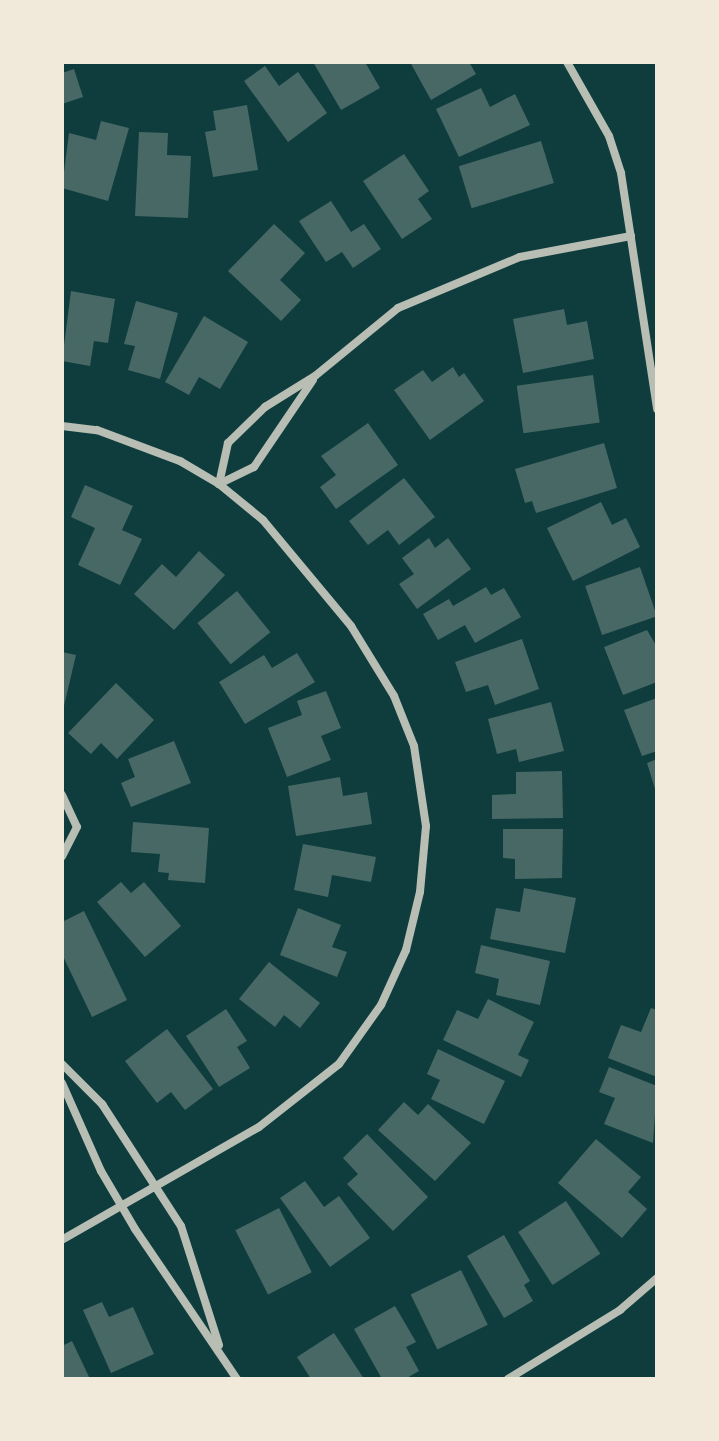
<!DOCTYPE html>
<style>
body{margin:0}
#map{position:relative;width:719px;height:1441px;overflow:hidden;background:#0f3d3e;font-family:"Source Sans 3",sans-serif}
div>[style]{position:absolute}
[style*='--x']{left:calc(var(--x)*1px);top:calc(var(--y)*1px);width:calc(var(--w)*1px);rotate:calc(var(--a)*1deg)}
.building>*{inset:0;background:#486865;transform-origin:0 0}
.minor>*{height:8px;margin:-4px;padding:0 4px;transform-origin:4px;border-radius:4px;background:#b8beb3}
span{translate:-50% -50%;white-space:nowrap;text-align:center;line-height:1.15;-webkit-text-stroke:8px #f1e9da;paint-order:stroke}
.frame{position:absolute;inset:0;border:64px solid #f1e9da;pointer-events:none}
</style>
<div id="map">
<div class="building">
<div style="clip-path:polygon(313px 62px,365px 62px,380px 88px,341px 110px)"></div>
<div style="clip-path:polygon(410px 62px,469px 62px,476px 74px,431px 100px)"></div>
<div style="clip-path:polygon(265px 66px,279px 86px,298px 72px,327px 113px,288px 142px,244px 81px)"></div>
<div style="clip-path:polygon(74px 69px,83px 97px,62px 104px,62px 73px)"></div>
<div style="clip-path:polygon(481px 88px,490px 107px,515px 94px,530px 125px,459px 157px,436px 109px)"></div>
<div style="clip-path:polygon(247px 105px,258px 170px,213px 177px,205px 132px,216px 130px,213px 111px)"></div>
<div style="clip-path:polygon(101px 121px,129px 128px,108px 201px,62px 188px,69px 133px,96px 140px)"></div>
<div style="clip-path:polygon(139px 132px,168px 133px,167px 155px,191px 156px,188px 218px,135px 216px)"></div>
<div style="left:541px;top:141px;width:44px;height:86px;rotate:73deg"></div>
<div style="clip-path:polygon(404px 154px,429px 191px,418px 199px,432px 219px,402px 239px,363px 181px)"></div>
<div style="clip-path:polygon(331px 201px,351px 232px,364px 224px,381px 249px,353px 268px,342px 252px,326px 262px,299px 221px)"></div>
<div style="clip-path:polygon(274px 224px,305px 253px,280px 280px,301px 300px,281px 321px,228px 271px)"></div>
<div style="clip-path:polygon(71px 291px,115px 299px,108px 343px,94px 341px,90px 366px,62px 361px)"></div>
<div style="clip-path:polygon(136px 301px,178px 313px,160px 379px,128px 370px,135px 346px,124px 344px)"></div>
<div style="clip-path:polygon(564px 309px,567px 325px,587px 321px,594px 359px,523px 373px,513px 319px)"></div>
<div style="clip-path:polygon(204px 316px,248px 342px,220px 389px,199px 377px,189px 395px,165px 382px)"></div>
<div style="clip-path:polygon(453px 367px,459px 377px,464px 373px,484px 401px,430px 440px,394px 390px,423px 370px,432px 382px)"></div>
<div style="left:593px;top:375px;width:48px;height:77px;rotate:82deg"></div>
<div style="clip-path:polygon(368px 423px,398px 465px,336px 509px,320px 487px,336px 475px,321px 456px)"></div>
<div style="clip-path:polygon(604px 443px,617px 488px,536px 513px,532px 501px,525px 503px,515px 469px)"></div>
<div style="clip-path:polygon(404px 478px,435px 517px,399px 545px,388px 530px,368px 545px,349px 521px)"></div>
<div style="clip-path:polygon(85px 485px,133px 506px,122px 530px,142px 539px,120px 585px,78px 565px,95px 528px,71px 517px)"></div>
<div style="clip-path:polygon(601px 502px,612px 525px,626px 518px,640px 547px,573px 581px,547px 528px)"></div>
<div style="clip-path:polygon(429px 538px,435px 548px,448px 538px,471px 569px,417px 609px,399px 584px,414px 574px,402px 558px)"></div>
<div style="clip-path:polygon(199px 551px,225px 575px,174px 630px,134px 594px,162px 564px,176px 577px)"></div>
<div style="left:640px;top:567px;width:52px;height:58px;rotate:71deg"></div>
<div style="clip-path:polygon(486px 587px,491px 595px,504px 588px,521px 617px,475px 643px,465px 625px,438px 640px,423px 614px,449px 599px,453px 606px)"></div>
<div style="left:237px;top:591px;width:53px;height:51px;rotate:51deg"></div>
<div style="clip-path:polygon(647px 630px,657px 647px,657px 682px,623px 695px,604px 647px)"></div>
<div style="clip-path:polygon(522px 639px,539px 689px,495px 705px,488px 685px,466px 692px,455px 662px)"></div>
<div style="clip-path:polygon(62px 652px,76px 655px,63px 710px,62px 710px)"></div>
<div style="clip-path:polygon(297px 653px,315px 682px,245px 724px,219px 682px,264px 655px,272px 668px)"></div>
<div style="clip-path:polygon(116px 683px,154px 720px,117px 759px,101px 743px,91px 754px,68px 733px)"></div>
<div style="clip-path:polygon(326px 691px,341px 728px,321px 736px,331px 760px,287px 777px,268px 728px,302px 715px,297px 701px)"></div>
<div style="clip-path:polygon(657px 698px,657px 751px,642px 756px,624px 710px)"></div>
<div style="clip-path:polygon(551px 702px,564px 751px,519px 762px,516px 749px,497px 754px,488px 719px)"></div>
<div style="clip-path:polygon(174px 741px,191px 783px,131px 807px,121px 783px,135px 777px,128px 759px)"></div>
<div style="clip-path:polygon(657px 759px,657px 791px,656px 792px,647px 763px)"></div>
<div style="clip-path:polygon(562px 771px,563px 818px,492px 819px,492px 795px,516px 794px,516px 772px)"></div>
<div style="clip-path:polygon(340px 777px,343px 796px,367px 792px,372px 824px,296px 836px,288px 786px)"></div>
<div style="clip-path:polygon(133px 822px,209px 828px,205px 883px,168px 880px,169px 873px,158px 872px,160px 854px,131px 852px)"></div>
<div style="clip-path:polygon(503px 829px,563px 829px,562px 878px,515px 879px,515px 859px,503px 858px)"></div>
<div style="clip-path:polygon(303px 844px,376px 857px,371px 882px,332px 875px,328px 897px,294px 890px)"></div>
<div style="clip-path:polygon(121px 882px,131px 893px,144px 882px,181px 926px,145px 957px,97px 902px)"></div>
<div style="clip-path:polygon(524px 888px,576px 898px,565px 953px,490px 939px,496px 908px,520px 912px)"></div>
<div style="clip-path:polygon(298px 908px,341px 925px,332px 947px,347px 952px,337px 977px,280px 955px)"></div>
<div style="clip-path:polygon(84px 911px,127px 1000px,92px 1017px,62px 954px,62px 922px)"></div>
<div style="clip-path:polygon(481px 945px,550px 961px,540px 1005px,496px 995px,499px 979px,475px 973px)"></div>
<div style="clip-path:polygon(269px 962px,320px 1003px,300px 1028px,284px 1015px,275px 1027px,239px 999px)"></div>
<div style="clip-path:polygon(488px 999px,534px 1022px,518px 1055px,529px 1060px,521px 1077px,443px 1040px,457px 1010px,478px 1019px)"></div>
<div style="clip-path:polygon(651px 1008px,657px 1010px,657px 1077px,608px 1058px,621px 1025px,641px 1032px)"></div>
<div style="clip-path:polygon(226px 1009px,247px 1041px,237px 1047px,250px 1068px,219px 1087px,186px 1036px)"></div>
<div style="clip-path:polygon(167px 1029px,213px 1089px,185px 1110px,171px 1092px,157px 1103px,125px 1061px)"></div>
<div style="clip-path:polygon(438px 1049px,505px 1081px,484px 1124px,431px 1099px,440px 1080px,427px 1074px)"></div>
<div style="clip-path:polygon(609px 1067px,657px 1086px,653px 1143px,604px 1124px,615px 1098px,599px 1092px)"></div>
<div style="clip-path:polygon(404px 1102px,418px 1115px,428px 1104px,471px 1143px,435px 1181px,378px 1130px)"></div>
<div style="clip-path:polygon(367px 1134px,428px 1197px,393px 1231px,347px 1184px,358px 1174px,343px 1158px)"></div>
<div style="clip-path:polygon(596px 1139px,641px 1177px,628px 1192px,647px 1209px,622px 1238px,558px 1183px)"></div>
<div style="clip-path:polygon(305px 1181px,324px 1207px,339px 1196px,370px 1238px,330px 1267px,280px 1198px)"></div>
<div style="left:566px;top:1201px;width:63px;height:57px;rotate:57deg"></div>
<div style="left:279px;top:1208px;width:72px;height:49px;rotate:63deg"></div>
<div style="clip-path:polygon(504px 1235px,530px 1281px,524px 1285px,533px 1301px,504px 1318px,467px 1256px)"></div>
<div style="left:461px;top:1270px;width:61px;height:56px;rotate:64deg"></div>
<div style="clip-path:polygon(102px 1302px,109px 1317px,133px 1307px,154px 1354px,111px 1373px,83px 1310px)"></div>
<div style="clip-path:polygon(395px 1306px,416px 1342px,406px 1347px,419px 1371px,405px 1379px,382px 1379px,354px 1329px)"></div>
<div style="clip-path:polygon(334px 1333px,364px 1379px,311px 1379px,297px 1357px)"></div>
<div style="clip-path:polygon(72px 1341px,90px 1379px,62px 1379px,62px 1346px)"></div>
</div>
<div class="minor">
<div style="--x:567;--y:62;--w:85;--a:60.4"></div>
<div style="--x:609;--y:136;--w:39;--a:72"></div>
<div style="--x:621;--y:173;--w:239;--a:81.3"></div>
<div style="--x:62;--y:426;--w:35;--a:7"></div>
<div style="--x:97;--y:430;--w:89;--a:20.5"></div>
<div style="--x:180;--y:461;--w:45;--a:30.5"></div>
<div style="--x:219;--y:484;--w:57;--a:39.3"></div>
<div style="--x:263;--y:520;--w:138;--a:50.3"></div>
<div style="--x:351;--y:626;--w:82;--a:58.4"></div>
<div style="--x:394;--y:696;--w:54;--a:68.2"></div>
<div style="--x:414;--y:746;--w:81;--a:81.5"></div>
<div style="--x:426;--y:826;--w:66;--a:95.2"></div>
<div style="--x:420;--y:892;--w:60;--a:103.6"></div>
<div style="--x:406;--y:950;--w:60;--a:114.4"></div>
<div style="--x:381;--y:1005;--w:72;--a:125.4"></div>
<div style="--x:339;--y:1064;--w:102;--a:141.8"></div>
<div style="--x:259;--y:1127;--w:227;--a:150.2"></div>
<div style="--x:219;--y:484;--w:42;--a:-77.6"></div>
<div style="--x:228;--y:443;--w:52;--a:-44.2"></div>
<div style="--x:265;--y:407;--w:59;--a:-31.8"></div>
<div style="--x:315;--y:376;--w:107;--a:-39.3"></div>
<div style="--x:398;--y:308;--w:132;--a:-22.7"></div>
<div style="--x:520;--y:257;--w:113;--a:-10.7"></div>
<div style="--x:219;--y:484;--w:39;--a:-26"></div>
<div style="--x:254;--y:467;--w:105;--a:-55.9"></div>
<div style="--x:62;--y:795;--w:35;--a:65"></div>
<div style="--x:77;--y:827;--w:33;--a:117"></div>
<div style="--x:62;--y:1064;--w:57;--a:45"></div>
<div style="--x:102;--y:1104;--w:145;--a:57.1"></div>
<div style="--x:181;--y:1226;--w:125;--a:72.3"></div>
<div style="--x:62;--y:1083;--w:96;--a:66.1"></div>
<div style="--x:101;--y:1171;--w:67;--a:59.6"></div>
<div style="--x:135;--y:1229;--w:181;--a:55.8"></div>
<div style="--x:508;--y:1379;--w:132;--a:-31.6"></div>
<div style="--x:620;--y:1310;--w:49;--a:-40.9"></div>
</div>
<div class="frame"></div>
</div>
